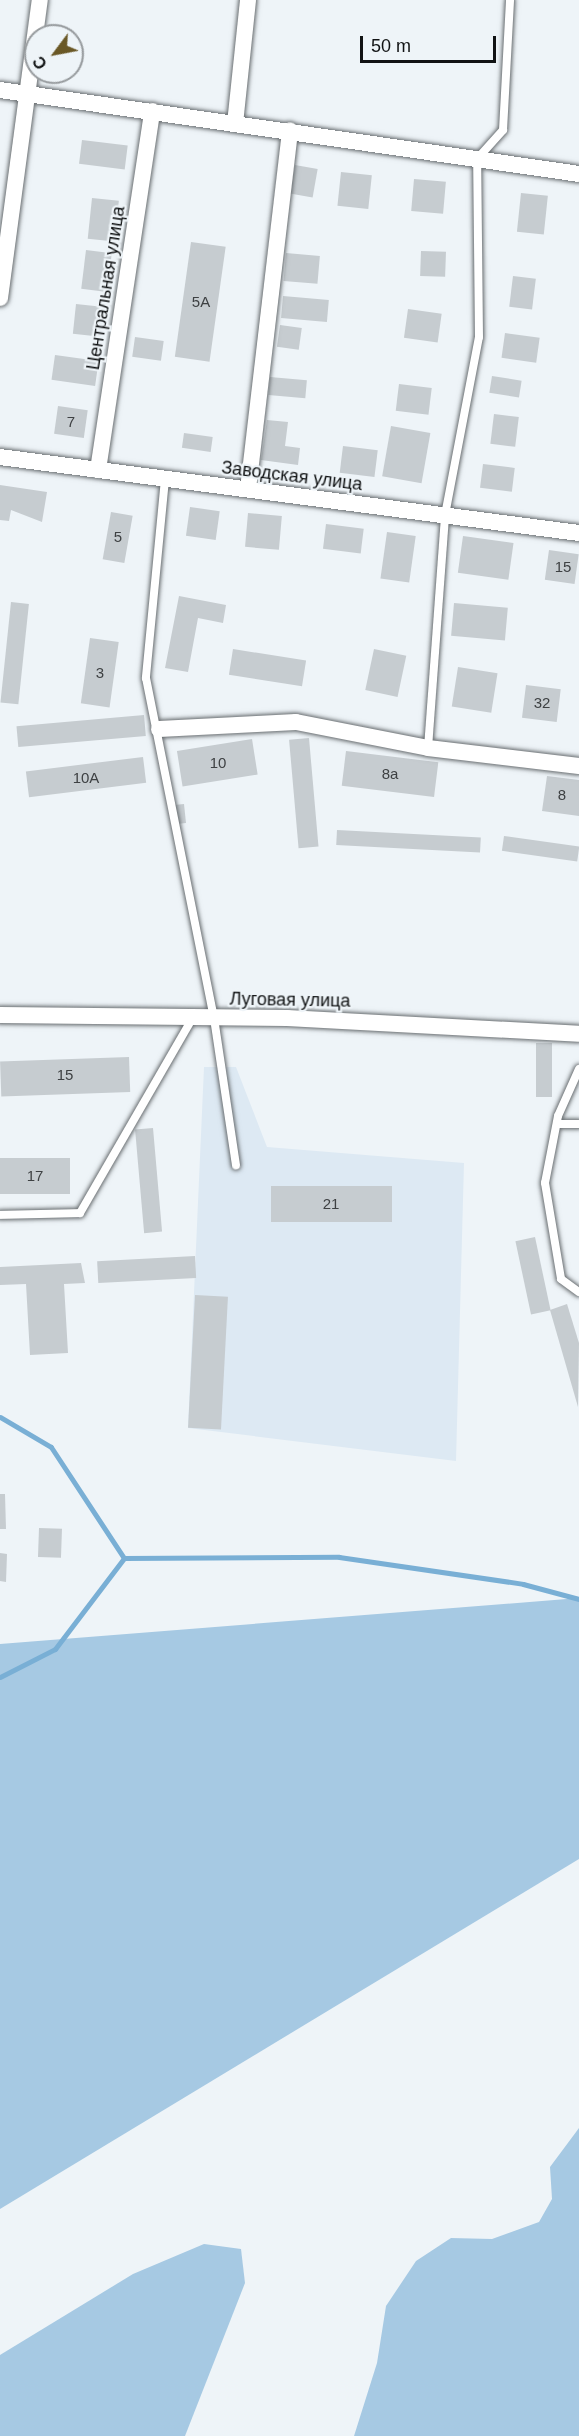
<!DOCTYPE html>
<meta charset="utf-8">
<style>
body{margin:0}
#map{position:relative;width:579px;height:2436px;overflow:hidden;background:#eef4f8;font-family:Arial,sans-serif}
div>[style]{position:absolute}
[style*='--x']{left:calc(var(--x)*1px);top:calc(var(--y)*1px);width:calc(var(--w)*1px);rotate:calc(var(--a)*1deg)}
.built>*{inset:0;background:#dde9f3}
.green>*{inset:0;background:#a6c9e3}
.stream>*{height:5px;margin:-2.5px;padding:0 2.5px;transform-origin:2.5px;border-radius:2.5px;background:#79afd5}
.building>*{inset:0;background:#c6ccd0;transform-origin:0 0}
.roads{filter:drop-shadow(0 0 2px #696e71) drop-shadow(0 0 2px #696e71)}
.lane>*{height:8px;margin:-4px;padding:0 4px;transform-origin:4px;border-radius:4px;background:#fff}
.street>*{height:16px;margin:-8px;padding:0 8px;transform-origin:8px;border-radius:8px;background:#fff}
span{translate:-50% -50%;white-space:nowrap;text-align:center;line-height:1.15;-webkit-text-stroke:4.5px #eef4f8;paint-order:stroke}
.number-label{font-size:15px;color:#3e4143}
.number-label span{-webkit-text-stroke-width:0}
.street-label{font-size:18px;color:#111314}
.north{position:absolute;left:24px;top:24px;width:60px;height:60px;box-sizing:border-box;background:#eef4f8;border:2px solid #969a9d;border-radius:50%;rotate:238deg;font-size:16px;font-weight:700;line-height:24px;text-align:center;color:#111314}
.north::after{content:'';display:block;margin:auto;width:21px;height:27px;background:#6a5826;clip-path:polygon(50% 0,100% 100%,50% 72%,0 100%)}
.scale{position:absolute;left:360px;top:36px;width:136px;height:27px;box-sizing:border-box;border:3px solid #111314;border-top:0;padding-left:8px;font-size:18px;line-height:21px;white-space:nowrap;color:#111314;-webkit-text-stroke:4px #eef4f8;paint-order:stroke}
</style>
<div id="map">
<div class="built">
<div style="clip-path:polygon(204px 1067px,236px 1067px,267px 1147px,464px 1163px,456px 1461px,188px 1428px)"></div>
</div>
<div class="green">
<div style="clip-path:polygon(579px 1598px,579px 1859px,0 2209px,0 1644px)"></div>
<div style="clip-path:polygon(579px 2128px,579px 2436px,354px 2436px,377px 2363px,386px 2306px,416px 2261px,451px 2238px,492px 2239px,539px 2222px,552px 2199px,550px 2167px)"></div>
<div style="clip-path:polygon(204px 2244px,241px 2249px,245px 2283px,185px 2436px,0 2436px,0 2355px,133px 2274px)"></div>
</div>
<div class="stream">
<div style="--x:0;--y:1417;--w:59;--a:30.5"></div>
<div style="--x:51;--y:1447;--w:133;--a:56.7"></div>
<div style="--x:124;--y:1558;--w:215;--a:-0.3"></div>
<div style="--x:339;--y:1557;--w:186;--a:8.3"></div>
<div style="--x:523;--y:1584;--w:58;--a:15"></div>
<div style="--x:0;--y:1677;--w:62;--a:-27"></div>
<div style="--x:55;--y:1649;--w:114;--a:-52.8"></div>
</div>
<div class="building">
<div style="left:82px;top:140px;width:46px;height:24px;rotate:7deg"></div>
<div style="left:295px;top:165px;width:23px;height:29px;rotate:10deg"></div>
<div style="left:341px;top:172px;width:31px;height:34px;rotate:6deg"></div>
<div style="left:414px;top:179px;width:32px;height:32px;rotate:5deg"></div>
<div style="left:521px;top:193px;width:27px;height:39px;rotate:6deg"></div>
<div style="left:92px;top:198px;width:27px;height:41px;rotate:6deg"></div>
<div style="left:191px;top:242px;width:35px;height:116px;rotate:8deg"></div>
<div style="left:86px;top:250px;width:26px;height:39px;rotate:7deg"></div>
<div style="left:421px;top:251px;width:25px;height:25px;rotate:2deg"></div>
<div style="left:286px;top:253px;width:34px;height:28px;rotate:5deg"></div>
<div style="left:513px;top:276px;width:23px;height:31px;rotate:7deg"></div>
<div style="left:283px;top:296px;width:46px;height:22px;rotate:5deg"></div>
<div style="left:76px;top:304px;width:28px;height:30px;rotate:6deg"></div>
<div style="left:408px;top:309px;width:34px;height:29px;rotate:8deg"></div>
<div style="left:280px;top:325px;width:22px;height:22px;rotate:8deg"></div>
<div style="left:505px;top:333px;width:35px;height:25px;rotate:8deg"></div>
<div style="left:135px;top:337px;width:29px;height:20px;rotate:8deg"></div>
<div style="left:55px;top:355px;width:44px;height:25px;rotate:8deg"></div>
<div style="left:492px;top:376px;width:30px;height:17px;rotate:9deg"></div>
<div style="left:270px;top:377px;width:37px;height:18px;rotate:5deg"></div>
<div style="left:399px;top:384px;width:33px;height:27px;rotate:7deg"></div>
<div style="left:58px;top:406px;width:30px;height:28px;rotate:8deg"></div>
<div style="left:494px;top:414px;width:25px;height:30px;rotate:7deg"></div>
<div style="clip-path:polygon(267px 420px,288px 422px,285px 446px,300px 448px,298px 465px,261px 460px)"></div>
<div style="left:391px;top:426px;width:40px;height:51px;rotate:10deg"></div>
<div style="left:184px;top:433px;width:29px;height:15px;rotate:8deg"></div>
<div style="left:343px;top:446px;width:35px;height:27px;rotate:7deg"></div>
<div style="left:483px;top:464px;width:32px;height:24px;rotate:7deg"></div>
<div style="clip-path:polygon(0 485px,47px 492px,42px 522px,11px 510px,9px 521px,0 520px)"></div>
<div style="left:190px;top:507px;width:30px;height:29px;rotate:8deg"></div>
<div style="left:111px;top:512px;width:22px;height:48px;rotate:10deg"></div>
<div style="left:248px;top:513px;width:34px;height:34px;rotate:5deg"></div>
<div style="left:326px;top:524px;width:38px;height:25px;rotate:7deg"></div>
<div style="left:387px;top:532px;width:29px;height:47px;rotate:8deg"></div>
<div style="left:463px;top:536px;width:51px;height:37px;rotate:8deg"></div>
<div style="left:549px;top:550px;width:30px;height:30px;rotate:8deg"></div>
<div style="clip-path:polygon(179px 596px,226px 605px,223px 623px,198px 618px,188px 672px,165px 668px)"></div>
<div style="left:11px;top:602px;width:18px;height:101px;rotate:6deg"></div>
<div style="left:454px;top:603px;width:54px;height:33px;rotate:5deg"></div>
<div style="left:90px;top:638px;width:29px;height:66px;rotate:8deg"></div>
<div style="left:233px;top:649px;width:74px;height:26px;rotate:9deg"></div>
<div style="left:374px;top:649px;width:33px;height:42px;rotate:12deg"></div>
<div style="left:458px;top:667px;width:40px;height:40px;rotate:9deg"></div>
<div style="left:526px;top:685px;width:35px;height:33px;rotate:7deg"></div>
<div style="left:144px;top:715px;width:21px;height:128px;rotate:85deg"></div>
<div style="left:309px;top:738px;width:109px;height:20px;rotate:85deg"></div>
<div style="left:252px;top:739px;width:36px;height:76px;rotate:81deg"></div>
<div style="left:346px;top:751px;width:93px;height:35px;rotate:7deg"></div>
<div style="left:143px;top:757px;width:26px;height:118px;rotate:83deg"></div>
<div style="clip-path:polygon(547px 776px,579px 780px,579px 816px,542px 811px)"></div>
<div style="left:184px;top:804px;width:19px;height:10px;rotate:84deg"></div>
<div style="left:337px;top:830px;width:144px;height:15px;rotate:3deg"></div>
<div style="left:504px;top:836px;width:76px;height:15px;rotate:8deg"></div>
<div style="left:536px;top:1043px;width:16px;height:54px"></div>
<div style="left:129px;top:1057px;width:35px;height:129px;rotate:88deg"></div>
<div style="left:153px;top:1128px;width:104px;height:18px;rotate:85deg"></div>
<div style="left:0;top:1158px;width:70px;height:36px"></div>
<div style="left:271px;top:1186px;width:121px;height:36px"></div>
<div style="left:535px;top:1237px;width:75px;height:20px;rotate:78deg"></div>
<div style="left:195px;top:1256px;width:22px;height:98px;rotate:87deg"></div>
<div style="clip-path:polygon(81px 1263px,85px 1283px,64px 1284px,68px 1353px,30px 1355px,26px 1284px,0 1285px,0 1267px)"></div>
<div style="left:195px;top:1295px;width:33px;height:133px;rotate:3deg"></div>
<div style="clip-path:polygon(567px 1304px,579px 1343px,578px 1407px,550px 1310px)"></div>
<div style="clip-path:polygon(0 1494px,5px 1494px,6px 1529px,0 1529px)"></div>
<div style="left:39px;top:1528px;width:23px;height:29px;rotate:2deg"></div>
<div style="clip-path:polygon(0 1553px,7px 1554px,6px 1582px,0 1581px)"></div>
</div>
<div class="roads">
<div class="lane">
<div style="--x:165;--y:479;--w:200;--a:95.5"></div>
<div style="--x:146;--y:678;--w:347;--a:78.7"></div>
<div style="--x:214;--y:1018;--w:149;--a:81.5"></div>
<div style="--x:428;--y:748;--w:234;--a:-85.8"></div>
<div style="--x:445;--y:515;--w:181;--a:-79.2"></div>
<div style="--x:479;--y:337;--w:178;--a:-90.6"></div>
<div style="--x:477;--y:159;--w:39;--a:-48"></div>
<div style="--x:503;--y:130;--w:130;--a:-86.9"></div>
<div style="--x:579;--y:1069;--w:51;--a:114.1"></div>
<div style="--x:558;--y:1116;--w:68;--a:101"></div>
<div style="--x:545;--y:1183;--w:97;--a:80.5"></div>
<div style="--x:561;--y:1279;--w:22;--a:36"></div>
<div style="--x:557;--y:1124;--w:22;--a:0"></div>
<div style="--x:0;--y:1215;--w:80;--a:-1.4"></div>
<div style="--x:80;--y:1213;--w:222;--a:-60"></div>
</div>
<div class="street">
<div style="--x:0;--y:90;--w:585;--a:8.25"></div>
<div style="--x:235;--y:124;--w:125;--a:-84"></div>
<div style="--x:0;--y:298;--w:301;--a:-82.4"></div>
<div style="--x:0;--y:457;--w:584;--a:7.48"></div>
<div style="--x:98;--y:470;--w:363;--a:-81.4"></div>
<div style="--x:248;--y:489;--w:361;--a:-83.3"></div>
<div style="--x:159;--y:729;--w:137;--a:-2.9"></div>
<div style="--x:296;--y:722;--w:135;--a:11.1"></div>
<div style="--x:428;--y:748;--w:152;--a:6.8"></div>
<div style="--x:0;--y:1015;--w:287;--a:0.6"></div>
<div style="--x:287;--y:1018;--w:292;--a:3.1"></div>
</div>
</div>
<div class="number-label">
<span style="left:201px;top:302px">5А</span>
<span style="left:71px;top:422px">7</span>
<span style="left:118px;top:537px">5</span>
<span style="left:563px;top:567px">15</span>
<span style="left:100px;top:673px">3</span>
<span style="left:542px;top:703px">32</span>
<span style="left:218px;top:763px">10</span>
<span style="left:390px;top:774px">8а</span>
<span style="left:86px;top:778px">10А</span>
<span style="left:562px;top:795px">8</span>
<span style="left:65px;top:1075px">15</span>
<span style="left:35px;top:1176px">17</span>
<span style="left:331px;top:1204px">21</span>
</div>
<div class="street-label">
<span style="left:106px;top:288px;rotate:-81deg">Центральная улица</span>
<span style="left:292px;top:476px;rotate:7deg">Заводская улица</span>
<span style="left:290px;top:1000px;rotate:1deg">Луговая улица</span>
</div>
<div class="north">С</div>
<div class="scale">50 m</div>
</div>
